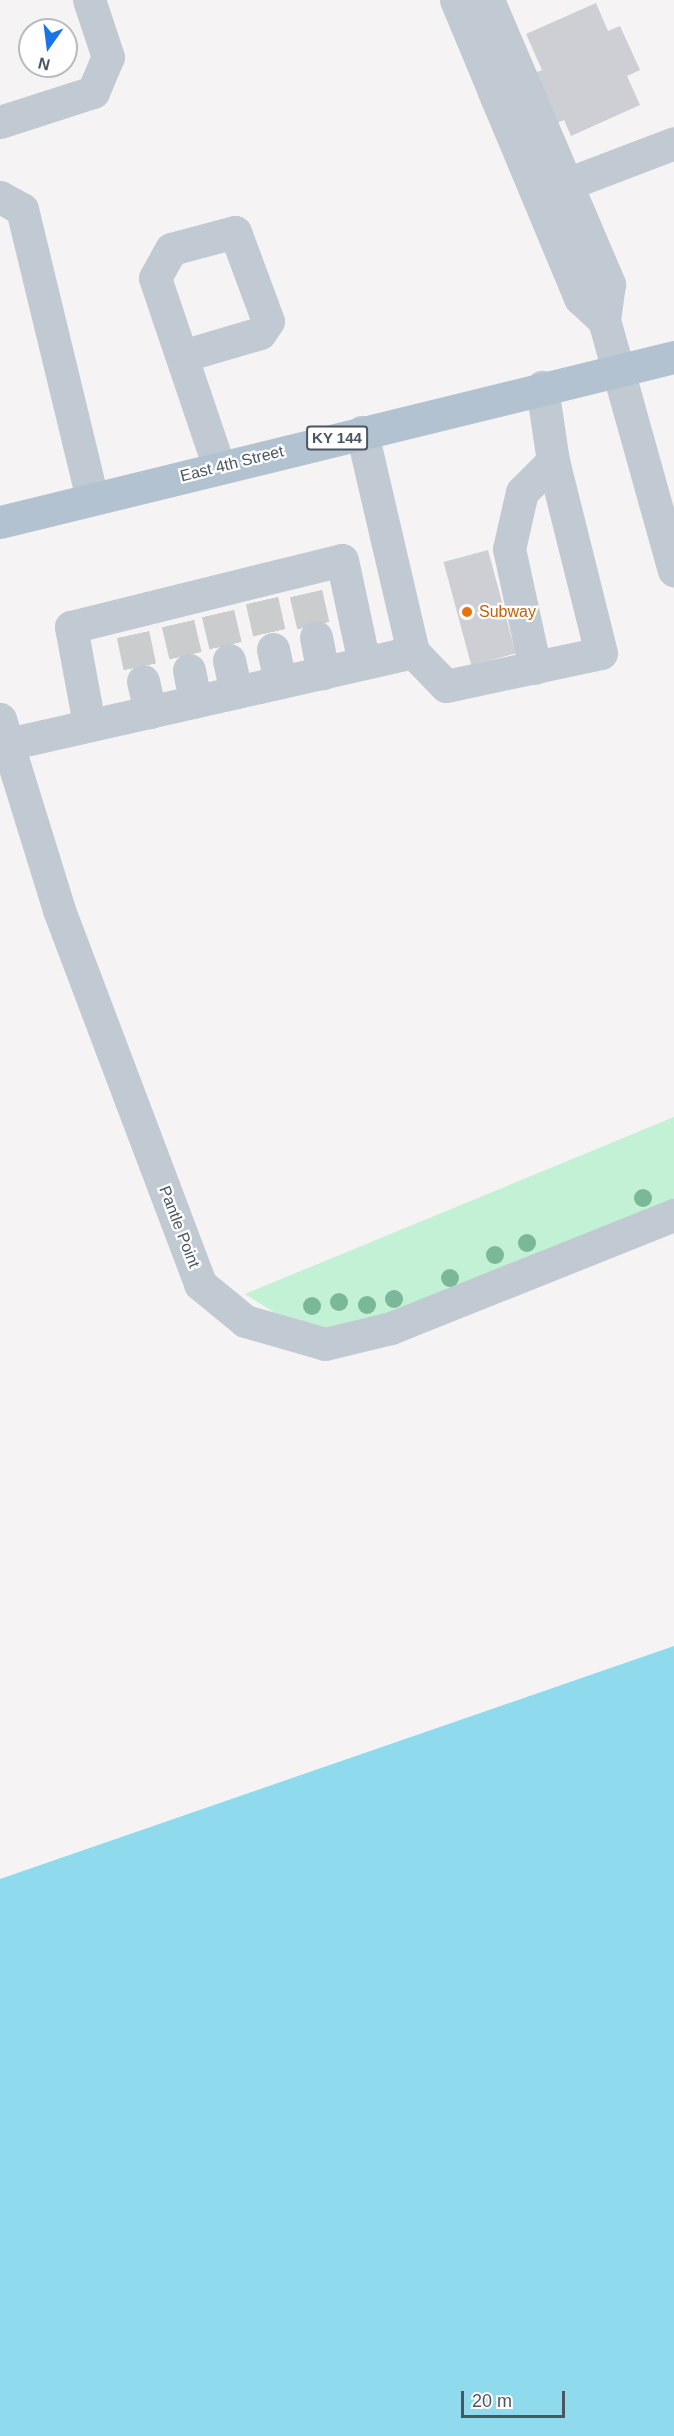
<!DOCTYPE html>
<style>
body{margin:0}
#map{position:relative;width:674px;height:2436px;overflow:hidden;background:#f5f3f3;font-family:Arial,sans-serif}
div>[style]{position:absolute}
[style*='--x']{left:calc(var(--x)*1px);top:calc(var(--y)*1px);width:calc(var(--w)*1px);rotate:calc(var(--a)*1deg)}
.green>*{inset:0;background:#c3f1d5}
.water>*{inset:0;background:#90daee}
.building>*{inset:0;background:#cdcfd5;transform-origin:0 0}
.minor-tunnel>*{height:33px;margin-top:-16.5px;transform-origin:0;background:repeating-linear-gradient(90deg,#caccce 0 33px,transparent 0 49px)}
.minor>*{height:33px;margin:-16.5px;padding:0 16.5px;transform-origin:16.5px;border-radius:16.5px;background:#c1cad2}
.major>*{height:33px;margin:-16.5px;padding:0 16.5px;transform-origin:16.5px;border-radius:16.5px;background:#b3c2d1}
.trees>*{width:18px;height:18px;margin:-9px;border-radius:50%;background:#7bb799}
.dots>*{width:16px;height:16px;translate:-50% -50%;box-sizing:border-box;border:3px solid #fff;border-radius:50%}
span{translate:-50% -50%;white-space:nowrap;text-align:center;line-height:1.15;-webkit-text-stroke:4.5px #fff;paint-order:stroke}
.shield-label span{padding:2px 4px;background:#fff;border:2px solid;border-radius:4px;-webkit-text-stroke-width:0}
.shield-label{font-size:15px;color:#4a5661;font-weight:700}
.street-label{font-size:16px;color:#4a5661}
.food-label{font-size:16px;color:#c56008}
.left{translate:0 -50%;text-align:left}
.north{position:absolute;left:18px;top:18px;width:60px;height:60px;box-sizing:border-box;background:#fff;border:2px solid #b7bbc0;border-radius:50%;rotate:194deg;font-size:16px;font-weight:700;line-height:24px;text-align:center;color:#4a5661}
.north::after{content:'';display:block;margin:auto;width:21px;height:27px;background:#1a73e8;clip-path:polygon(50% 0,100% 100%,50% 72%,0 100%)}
.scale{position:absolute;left:461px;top:2391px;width:104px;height:27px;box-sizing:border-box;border:3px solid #4a5661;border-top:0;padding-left:8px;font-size:18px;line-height:21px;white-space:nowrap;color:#4a5661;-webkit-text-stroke:4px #fff;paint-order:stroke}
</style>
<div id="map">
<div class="green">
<div style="clip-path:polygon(674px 1117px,674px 1208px,406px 1316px,330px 1329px,278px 1315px,245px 1294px)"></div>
</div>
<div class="water">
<div style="clip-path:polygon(674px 1646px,674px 2436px,0 2436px,0 1879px)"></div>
</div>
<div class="building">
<div style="clip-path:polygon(596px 3px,608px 31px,620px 26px,640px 70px,627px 76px,640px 105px,571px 136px,564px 120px,500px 147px,478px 96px,542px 70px,526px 34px)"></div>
<div style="left:488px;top:550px;width:107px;height:46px;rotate:75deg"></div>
</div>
<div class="minor-tunnel">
<div style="--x:306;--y:593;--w:45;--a:77.2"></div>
<div style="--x:262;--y:600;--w:50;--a:77.3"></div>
<div style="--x:218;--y:613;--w:48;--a:76.8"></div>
<div style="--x:178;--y:623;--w:48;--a:76.8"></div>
<div style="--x:133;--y:634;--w:48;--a:78"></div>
</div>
<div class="minor">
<div style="--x:456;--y:0;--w:323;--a:67.4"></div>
<div style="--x:580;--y:298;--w:33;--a:43"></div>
<div style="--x:488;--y:0;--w:309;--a:66.9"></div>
<div style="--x:609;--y:284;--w:36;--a:98"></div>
<div style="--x:604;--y:320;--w:260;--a:74.4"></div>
<div style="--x:0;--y:122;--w:98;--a:-17.9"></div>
<div style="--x:93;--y:92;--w:38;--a:-67"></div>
<div style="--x:108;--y:57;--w:60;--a:-108.4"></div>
<div style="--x:546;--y:192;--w:137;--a:-20.9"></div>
<div style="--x:0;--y:197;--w:25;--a:29"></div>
<div style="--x:22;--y:209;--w:298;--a:76.4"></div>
<div style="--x:182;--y:356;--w:81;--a:-16.4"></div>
<div style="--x:260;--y:333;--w:14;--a:-56"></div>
<div style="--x:268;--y:321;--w:95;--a:-110.3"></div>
<div style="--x:235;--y:232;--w:66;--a:165.1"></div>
<div style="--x:171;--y:249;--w:33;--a:119"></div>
<div style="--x:155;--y:278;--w:200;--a:71.3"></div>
<div style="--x:316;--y:637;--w:37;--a:79"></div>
<div style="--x:273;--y:649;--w:34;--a:78"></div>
<div style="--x:413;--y:652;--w:47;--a:45.9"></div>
<div style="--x:446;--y:686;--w:158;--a:-12"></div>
<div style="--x:601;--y:653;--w:198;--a:-104"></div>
<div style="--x:553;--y:461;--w:75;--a:-98.5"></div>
<div style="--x:229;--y:660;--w:33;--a:78"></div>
<div style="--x:535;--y:668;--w:122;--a:-102.3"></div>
<div style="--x:509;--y:549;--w:58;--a:-77.2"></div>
<div style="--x:522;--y:492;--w:44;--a:-45"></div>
<div style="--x:189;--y:670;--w:32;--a:79"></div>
<div style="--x:143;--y:681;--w:32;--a:77"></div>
<div style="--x:0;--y:719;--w:200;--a:72.8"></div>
<div style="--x:59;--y:910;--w:400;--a:69.3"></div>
<div style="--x:200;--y:1284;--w:58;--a:39.4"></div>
<div style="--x:245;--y:1321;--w:83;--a:16"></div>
<div style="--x:325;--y:1344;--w:68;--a:-13.6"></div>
<div style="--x:391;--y:1328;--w:305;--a:-21.8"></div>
<div style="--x:89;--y:724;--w:99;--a:-100.5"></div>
<div style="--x:71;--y:627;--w:279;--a:-13.9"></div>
<div style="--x:342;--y:560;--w:105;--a:77.9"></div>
<div style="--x:8;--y:744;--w:415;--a:-12.8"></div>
<div style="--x:413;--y:652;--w:226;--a:-103.1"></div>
</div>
<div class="major">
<div style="--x:0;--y:522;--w:694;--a:-13.76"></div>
</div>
<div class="trees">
<div style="left:643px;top:1198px"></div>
<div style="left:527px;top:1243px"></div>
<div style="left:495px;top:1255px"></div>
<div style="left:450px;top:1278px"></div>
<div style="left:394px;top:1299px"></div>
<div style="left:339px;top:1302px"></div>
<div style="left:367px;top:1305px"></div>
<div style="left:312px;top:1306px"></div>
</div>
<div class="dots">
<div style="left:467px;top:612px;background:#e8710a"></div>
</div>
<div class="shield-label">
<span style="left:337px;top:438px">KY 144</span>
</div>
<div class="street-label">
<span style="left:232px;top:464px;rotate:-14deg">East 4th Street</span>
<span style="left:179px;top:1227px;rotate:69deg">Pantle Point</span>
</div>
<div class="food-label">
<span class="left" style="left:479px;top:612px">Subway</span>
</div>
<div class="north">N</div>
<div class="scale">20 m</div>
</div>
